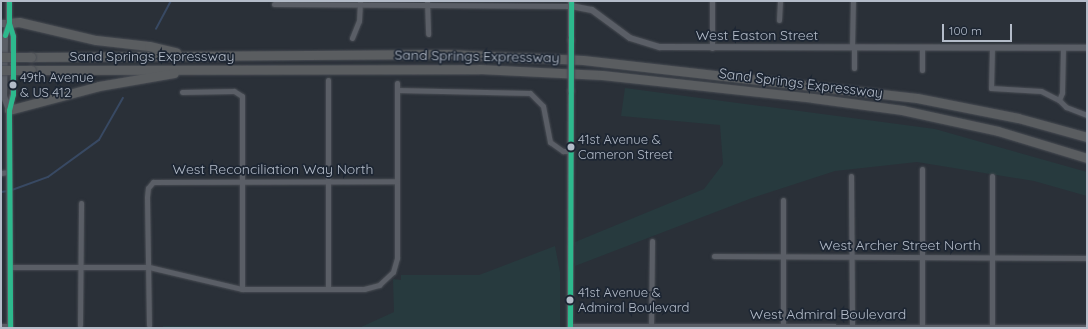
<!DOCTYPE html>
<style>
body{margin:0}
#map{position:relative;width:1088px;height:329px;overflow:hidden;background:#2a3038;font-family:Quicksand,sans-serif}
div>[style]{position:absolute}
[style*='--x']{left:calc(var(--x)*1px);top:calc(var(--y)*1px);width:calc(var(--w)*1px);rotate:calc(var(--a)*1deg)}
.green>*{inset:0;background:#273a3e}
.stream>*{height:1.5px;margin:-0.75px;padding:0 0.75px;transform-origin:0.75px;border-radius:0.75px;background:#384963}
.roads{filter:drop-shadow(0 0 1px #484c53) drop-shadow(0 0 1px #484c53)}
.minor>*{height:5px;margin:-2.5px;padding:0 2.5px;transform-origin:2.5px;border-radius:2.5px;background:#5a5e66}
.tertiary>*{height:6px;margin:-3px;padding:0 3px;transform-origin:3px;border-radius:3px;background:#5a5e66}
.secondary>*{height:7px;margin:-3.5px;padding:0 3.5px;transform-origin:3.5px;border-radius:3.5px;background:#595d64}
.motorway>*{height:9px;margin:-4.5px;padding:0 4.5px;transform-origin:4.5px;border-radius:4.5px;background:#5a5d60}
.bridges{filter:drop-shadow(0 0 1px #484c53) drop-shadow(0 0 1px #484c53)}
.tertiary-bridge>*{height:6px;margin:-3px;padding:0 3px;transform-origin:3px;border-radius:3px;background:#5a5e66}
.motorway-bridge>*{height:9px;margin:-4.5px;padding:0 4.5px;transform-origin:4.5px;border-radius:4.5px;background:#5a5d60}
.bus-1>*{height:5px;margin:-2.5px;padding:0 2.5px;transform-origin:2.5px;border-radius:2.5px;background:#2db98d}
.dots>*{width:11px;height:11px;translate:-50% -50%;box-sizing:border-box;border:2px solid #1d2633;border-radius:50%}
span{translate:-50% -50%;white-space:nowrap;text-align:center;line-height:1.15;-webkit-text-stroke:3.5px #1d2633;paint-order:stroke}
.bus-label{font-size:13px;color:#b4bcc9}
.left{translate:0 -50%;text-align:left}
.street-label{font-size:14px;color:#b4bcc9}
.frame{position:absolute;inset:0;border:2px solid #b4bcc9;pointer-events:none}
.scale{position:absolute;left:942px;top:24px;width:70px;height:18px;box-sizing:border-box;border:2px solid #b4bcc9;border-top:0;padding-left:5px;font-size:12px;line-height:14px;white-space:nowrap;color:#b4bcc9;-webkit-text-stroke:3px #1d2633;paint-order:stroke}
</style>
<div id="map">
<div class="green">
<div style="clip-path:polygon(625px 88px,935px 129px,1087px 172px,1087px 196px,1034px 181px,917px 162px,835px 171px,752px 198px,575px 266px,575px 242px,704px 189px,723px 164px,720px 125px,621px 116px)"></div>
<div style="clip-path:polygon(555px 246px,560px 272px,560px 327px,163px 328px,163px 326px,361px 327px,394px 312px,393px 279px,401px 280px,401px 275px,479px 275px)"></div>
</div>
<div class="stream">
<div style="--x:156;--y:29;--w:32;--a:-62"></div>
<div style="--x:12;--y:190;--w:38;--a:-20"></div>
<div style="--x:48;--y:177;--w:63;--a:-36"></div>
<div style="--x:99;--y:140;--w:48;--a:-60.3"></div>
<div style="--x:1;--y:192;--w:7;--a:-8"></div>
</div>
<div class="roads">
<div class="minor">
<div style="--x:427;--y:1;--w:33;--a:88"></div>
<div style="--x:712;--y:1;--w:47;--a:90"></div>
<div style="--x:274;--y:4;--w:297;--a:0.4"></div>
<div style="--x:779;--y:20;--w:19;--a:-87"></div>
<div style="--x:352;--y:38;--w:18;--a:-68"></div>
<div style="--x:359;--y:21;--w:20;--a:-87"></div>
<div style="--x:852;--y:47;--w:46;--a:-88.8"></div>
<div style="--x:922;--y:48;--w:22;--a:90"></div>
<div style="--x:992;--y:48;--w:40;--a:91.4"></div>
<div style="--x:991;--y:88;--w:50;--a:3.4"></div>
<div style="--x:1041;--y:91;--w:20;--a:27"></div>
<div style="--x:1059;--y:100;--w:10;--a:45"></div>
<div style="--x:1066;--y:107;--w:22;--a:21"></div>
<div style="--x:854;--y:68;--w:21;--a:-90"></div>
<div style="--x:397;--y:90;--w:133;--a:1.3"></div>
<div style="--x:530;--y:93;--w:18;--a:45"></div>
<div style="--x:543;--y:106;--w:37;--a:79"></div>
<div style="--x:550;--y:142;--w:16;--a:35"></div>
<div style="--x:563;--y:151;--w:8;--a:0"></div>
<div style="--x:182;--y:92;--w:52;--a:-1.1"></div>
<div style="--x:234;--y:91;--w:9;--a:32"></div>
<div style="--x:242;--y:96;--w:193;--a:90"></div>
<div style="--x:1059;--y:100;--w:8;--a:-67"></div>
<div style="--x:1062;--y:93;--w:45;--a:-88.7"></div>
<div style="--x:1;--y:173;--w:8;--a:-7"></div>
<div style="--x:851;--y:176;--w:150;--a:89.6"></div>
<div style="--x:992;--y:176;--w:150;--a:90"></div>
<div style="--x:714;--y:256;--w:373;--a:0.3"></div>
<div style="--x:10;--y:267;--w:139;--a:0"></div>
<div style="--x:149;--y:267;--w:96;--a:13.3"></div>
<div style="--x:242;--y:289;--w:122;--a:0"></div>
<div style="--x:364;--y:289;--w:16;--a:-15"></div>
<div style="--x:379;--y:285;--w:19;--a:-43"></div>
<div style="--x:393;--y:272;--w:15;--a:-74"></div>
<div style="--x:397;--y:258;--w:175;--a:-90"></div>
<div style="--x:328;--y:289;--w:209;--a:-90"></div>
<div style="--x:80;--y:325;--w:122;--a:-89.5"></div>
<div style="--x:149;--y:325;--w:128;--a:-90.9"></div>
<div style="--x:147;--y:197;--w:9;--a:-84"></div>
<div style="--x:148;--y:188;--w:8;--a:-50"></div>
<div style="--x:153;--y:182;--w:244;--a:-0.2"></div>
<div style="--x:1;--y:326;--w:9;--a:0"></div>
<div style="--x:570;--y:326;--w:517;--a:0.11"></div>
<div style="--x:651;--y:326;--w:85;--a:-89.3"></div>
<div style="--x:922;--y:326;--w:157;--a:-90"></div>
<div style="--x:783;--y:327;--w:127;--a:-90"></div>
</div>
<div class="tertiary">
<div style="--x:571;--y:1;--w:39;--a:90"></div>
<div style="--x:571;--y:6;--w:21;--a:11"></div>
<div style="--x:592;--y:10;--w:47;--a:36.4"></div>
<div style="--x:630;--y:38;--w:31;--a:17"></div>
<div style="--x:660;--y:47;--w:427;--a:0.1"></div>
<div style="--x:9;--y:23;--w:14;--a:73"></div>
<div style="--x:13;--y:36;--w:58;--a:90"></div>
<div style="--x:13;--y:94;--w:16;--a:104"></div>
<div style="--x:9;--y:110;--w:218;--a:89.7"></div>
<div style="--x:9;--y:110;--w:15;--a:-110"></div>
<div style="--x:4;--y:96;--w:60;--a:-89"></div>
<div style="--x:5;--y:36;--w:14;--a:-73"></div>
<div style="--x:9;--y:23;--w:22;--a:-90"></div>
<div style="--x:570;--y:328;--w:237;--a:-89.8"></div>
</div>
<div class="secondary">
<div style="--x:1;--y:23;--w:8;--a:0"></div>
</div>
<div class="motorway">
<div style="--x:9;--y:23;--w:10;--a:-6"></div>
<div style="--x:19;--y:22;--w:79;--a:13.2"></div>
<div style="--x:96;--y:40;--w:53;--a:6.5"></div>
<div style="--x:149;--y:46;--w:28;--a:13"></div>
<div style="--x:31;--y:57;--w:416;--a:-0.4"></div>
<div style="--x:447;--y:54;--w:136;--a:2.5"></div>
<div style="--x:583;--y:60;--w:336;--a:6.5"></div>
<div style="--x:917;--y:98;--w:103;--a:11.2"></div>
<div style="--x:1018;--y:118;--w:72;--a:15.4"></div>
<div style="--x:31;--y:70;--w:448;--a:-0.1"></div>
<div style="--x:479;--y:69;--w:123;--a:2.8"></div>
<div style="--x:602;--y:75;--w:212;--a:6.2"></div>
<div style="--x:813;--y:98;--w:90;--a:7.7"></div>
<div style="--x:902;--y:110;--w:98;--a:12.3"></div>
<div style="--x:998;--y:131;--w:93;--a:16.9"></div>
<div style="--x:9;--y:110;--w:93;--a:-14.9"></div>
<div style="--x:99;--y:86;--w:76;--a:-9.8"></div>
</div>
</div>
<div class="bridges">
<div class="tertiary-bridge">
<div style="--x:571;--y:40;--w:51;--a:90"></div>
</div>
<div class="motorway-bridge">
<div style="--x:1;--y:57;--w:30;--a:0"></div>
<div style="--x:1;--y:70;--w:30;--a:0"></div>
</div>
</div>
<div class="bus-1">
<div style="--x:9;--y:23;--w:14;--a:73"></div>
<div style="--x:13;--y:36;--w:58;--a:90"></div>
<div style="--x:13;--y:94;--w:16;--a:104"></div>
<div style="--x:9;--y:110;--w:218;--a:89.7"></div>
<div style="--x:5;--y:35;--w:13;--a:-72"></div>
<div style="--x:9;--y:23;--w:22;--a:-90"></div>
<div style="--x:570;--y:328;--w:327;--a:-89.8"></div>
</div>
<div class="dots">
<div style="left:13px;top:85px;background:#b4bcc9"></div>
<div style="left:571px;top:147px;background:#b4bcc9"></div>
<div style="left:570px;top:300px;background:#b4bcc9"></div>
</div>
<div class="bus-label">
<span class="left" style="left:20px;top:85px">49th Avenue<br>&amp; US 412</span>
<span class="left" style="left:578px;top:147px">41st Avenue &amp;<br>Cameron Street</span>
<span class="left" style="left:578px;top:300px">41st Avenue &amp;<br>Admiral Boulevard</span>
</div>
<div class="street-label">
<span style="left:757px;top:35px">West Easton Street</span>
<span style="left:152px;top:56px">Sand Springs Expressway</span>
<span style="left:477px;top:56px;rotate:1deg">Sand Springs Expressway</span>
<span style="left:801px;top:83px;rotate:7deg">Sand Springs Expressway</span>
<span style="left:273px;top:169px">West Reconciliation Way North</span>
<span style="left:900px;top:245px">West Archer Street North</span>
<span style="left:828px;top:314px">West Admiral Boulevard</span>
</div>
<div class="frame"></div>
<div class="scale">100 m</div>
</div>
